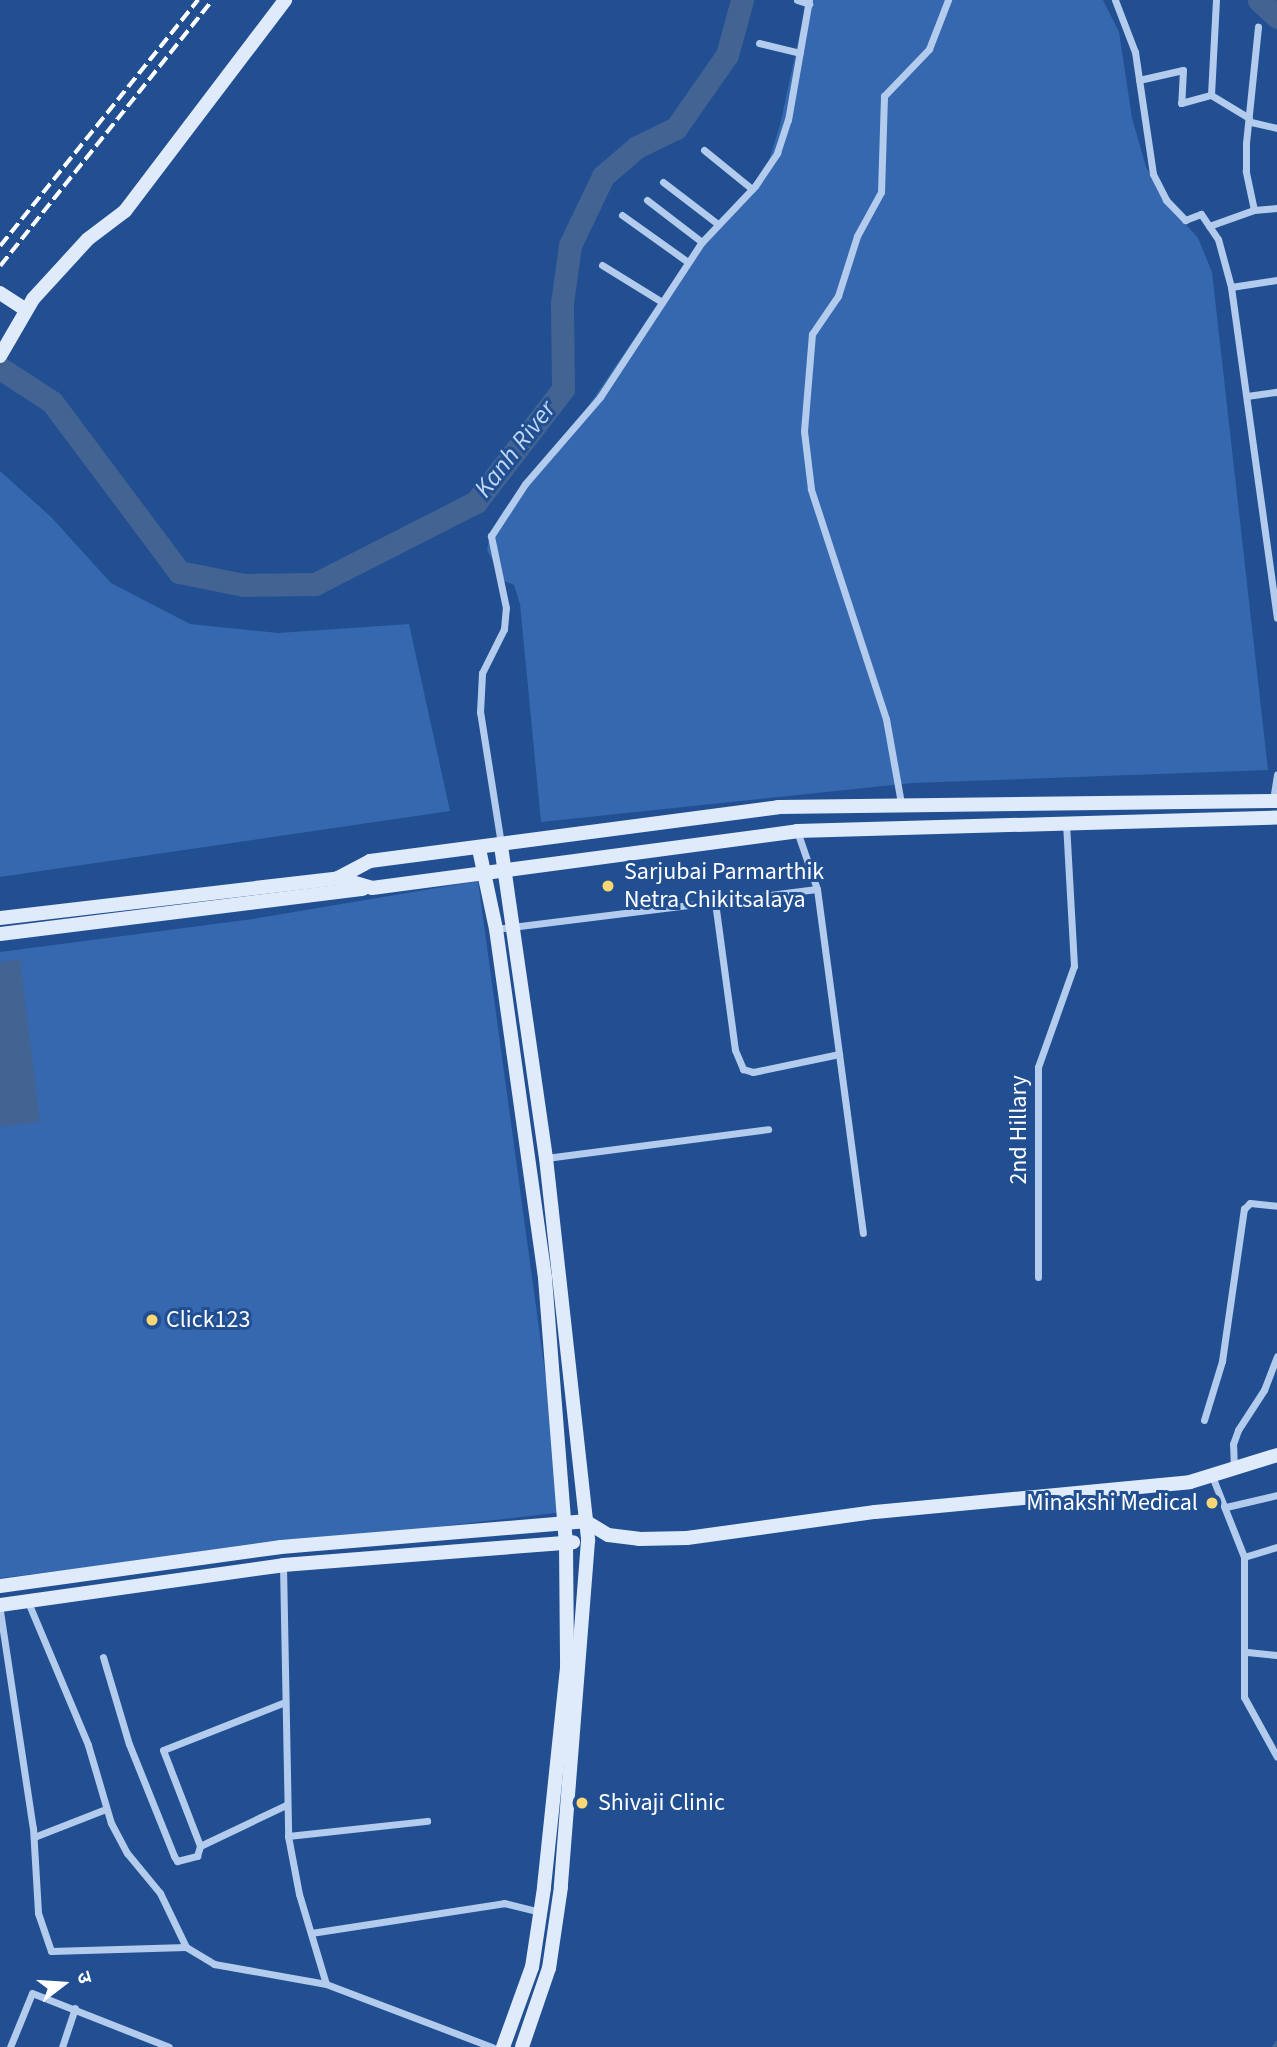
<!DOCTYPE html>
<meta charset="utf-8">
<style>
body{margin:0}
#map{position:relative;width:1277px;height:2047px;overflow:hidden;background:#214f91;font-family:"Source Sans 3","Noto Sans Devanagari",sans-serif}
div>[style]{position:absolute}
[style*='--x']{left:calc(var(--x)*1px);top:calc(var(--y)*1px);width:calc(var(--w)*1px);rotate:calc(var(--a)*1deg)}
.green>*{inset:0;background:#3568af}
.water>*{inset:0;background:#436393}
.stream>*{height:3.5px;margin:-1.75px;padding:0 1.75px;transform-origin:1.75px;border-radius:1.75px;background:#436393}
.river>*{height:23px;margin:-11.5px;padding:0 11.5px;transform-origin:11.5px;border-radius:11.5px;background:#436393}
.street>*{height:7px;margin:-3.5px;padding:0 3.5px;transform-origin:3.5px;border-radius:3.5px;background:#b3cbed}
.secondary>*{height:14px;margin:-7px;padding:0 7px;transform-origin:7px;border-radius:7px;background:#dfeafa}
.rail>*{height:3.5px;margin-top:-1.75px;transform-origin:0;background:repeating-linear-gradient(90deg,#fff 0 12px,transparent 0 17px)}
.dots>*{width:19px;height:19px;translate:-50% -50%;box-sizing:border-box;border:4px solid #214f91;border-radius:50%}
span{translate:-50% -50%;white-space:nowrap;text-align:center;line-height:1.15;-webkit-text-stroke:6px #214f91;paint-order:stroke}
.poi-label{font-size:24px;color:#fff}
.left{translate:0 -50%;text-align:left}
.right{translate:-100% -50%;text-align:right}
.street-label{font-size:24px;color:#fff}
.water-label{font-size:26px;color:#bfd6f4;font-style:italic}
.north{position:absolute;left:28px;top:1949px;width:70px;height:70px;-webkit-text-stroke:5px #214f91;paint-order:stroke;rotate:73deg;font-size:19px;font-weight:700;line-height:28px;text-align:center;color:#fff}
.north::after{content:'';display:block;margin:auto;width:24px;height:32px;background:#fff;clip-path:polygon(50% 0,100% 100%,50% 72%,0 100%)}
</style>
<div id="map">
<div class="green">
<div style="clip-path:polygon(807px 0,1103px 0,1119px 32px,1132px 118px,1146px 167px,1166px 202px,1198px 238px,1212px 272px,1268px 770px,912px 783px,541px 822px,520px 604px,514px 585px,504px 581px,487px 550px,490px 533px,503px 511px,574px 427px,685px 264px,766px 170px,780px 125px)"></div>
<div style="clip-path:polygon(0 471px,51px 517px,111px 583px,190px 624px,278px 633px,409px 624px,450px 811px,0 877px)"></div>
<div style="clip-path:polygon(478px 881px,564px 1512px,0 1578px,0 952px,253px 919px)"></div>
</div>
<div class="water">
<div style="clip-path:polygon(20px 959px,40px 1122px,0 1127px,0 962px)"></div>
</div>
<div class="stream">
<div style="--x:1274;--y:2047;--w:5;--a:-53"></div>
</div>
<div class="river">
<div style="--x:1259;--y:0;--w:25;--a:43"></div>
<div style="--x:0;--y:368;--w:62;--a:33.2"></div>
<div style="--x:52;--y:402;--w:212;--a:53.2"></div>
<div style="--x:179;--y:572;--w:66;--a:11.3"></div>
<div style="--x:244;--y:585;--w:71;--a:-0.8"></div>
<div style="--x:315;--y:584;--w:181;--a:-27"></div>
<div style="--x:476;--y:502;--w:143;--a:-52.4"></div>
<div style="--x:563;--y:389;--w:86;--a:-90.7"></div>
<div style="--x:562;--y:303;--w:59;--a:-82.1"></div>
<div style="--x:570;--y:245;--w:76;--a:-64.4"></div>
<div style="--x:603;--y:176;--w:45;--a:-40.5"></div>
<div style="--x:637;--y:147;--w:43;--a:-26"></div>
<div style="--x:676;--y:128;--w:89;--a:-55.1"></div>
<div style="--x:727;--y:55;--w:57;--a:-74.7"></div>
</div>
<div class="street">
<div style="--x:797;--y:0;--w:13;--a:18"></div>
<div style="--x:1115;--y:0;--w:56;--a:69"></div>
<div style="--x:1135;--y:52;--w:123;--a:81.6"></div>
<div style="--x:1153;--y:174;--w:29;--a:63"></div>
<div style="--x:1166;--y:200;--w:28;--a:46"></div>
<div style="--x:1185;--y:220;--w:17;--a:-21"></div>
<div style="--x:1201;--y:214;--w:30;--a:56"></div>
<div style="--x:1218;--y:239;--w:50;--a:74.8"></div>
<div style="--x:1231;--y:287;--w:334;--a:82.1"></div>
<div style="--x:759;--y:43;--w:42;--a:13.7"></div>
<div style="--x:1139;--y:80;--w:45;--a:-12.8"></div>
<div style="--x:1183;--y:70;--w:33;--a:93"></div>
<div style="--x:1181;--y:103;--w:31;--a:-15"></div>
<div style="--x:1211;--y:95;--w:44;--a:31.2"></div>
<div style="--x:1211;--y:95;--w:95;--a:-87"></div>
<div style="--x:1251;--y:122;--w:27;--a:13"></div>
<div style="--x:704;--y:150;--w:62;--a:39.1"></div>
<div style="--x:663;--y:182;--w:69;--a:37.4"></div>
<div style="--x:647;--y:200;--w:69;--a:37.4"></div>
<div style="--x:1254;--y:210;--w:40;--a:-102"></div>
<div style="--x:1246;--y:171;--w:28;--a:-90"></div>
<div style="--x:1246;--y:143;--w:117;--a:-84.1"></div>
<div style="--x:622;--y:215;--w:81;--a:35.5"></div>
<div style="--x:1209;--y:226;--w:48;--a:-19.6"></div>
<div style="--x:1254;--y:210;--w:23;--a:-5"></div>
<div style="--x:602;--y:265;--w:70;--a:31.7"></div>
<div style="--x:1231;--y:287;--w:47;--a:-8.7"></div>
<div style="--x:1247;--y:396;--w:30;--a:-8"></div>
<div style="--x:1273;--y:800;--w:26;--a:-81"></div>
<div style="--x:901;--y:803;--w:85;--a:-100.1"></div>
<div style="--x:886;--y:719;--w:242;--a:-108.1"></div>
<div style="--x:811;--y:489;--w:58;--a:-96.9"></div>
<div style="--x:804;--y:431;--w:97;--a:-85.3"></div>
<div style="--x:812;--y:334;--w:46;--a:-55.6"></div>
<div style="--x:838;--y:296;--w:63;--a:-72.4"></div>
<div style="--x:857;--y:236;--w:50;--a:-61.4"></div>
<div style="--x:881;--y:192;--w:96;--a:-88.2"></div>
<div style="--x:884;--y:96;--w:65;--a:-46.2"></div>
<div style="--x:929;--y:49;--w:53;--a:-68.8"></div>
<div style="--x:797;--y:831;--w:61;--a:71"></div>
<div style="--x:817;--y:889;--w:347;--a:82.4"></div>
<div style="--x:501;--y:844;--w:134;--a:-99"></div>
<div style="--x:480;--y:712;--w:39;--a:-87"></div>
<div style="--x:482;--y:673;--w:49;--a:-63.4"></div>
<div style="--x:504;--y:629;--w:21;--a:-85"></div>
<div style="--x:506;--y:608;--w:74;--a:-101.8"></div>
<div style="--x:491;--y:536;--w:62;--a:-56.8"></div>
<div style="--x:525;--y:484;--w:115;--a:-49.2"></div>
<div style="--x:600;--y:397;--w:186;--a:-56.7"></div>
<div style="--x:702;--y:242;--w:77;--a:-46.6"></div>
<div style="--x:755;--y:186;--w:40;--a:-56"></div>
<div style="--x:777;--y:153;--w:35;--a:-72"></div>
<div style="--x:788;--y:120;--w:122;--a:-80.1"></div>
<div style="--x:715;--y:902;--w:149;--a:82.3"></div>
<div style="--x:735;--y:1050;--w:21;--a:67"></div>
<div style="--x:743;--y:1069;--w:10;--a:17"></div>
<div style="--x:753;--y:1072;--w:88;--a:-11.8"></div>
<div style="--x:496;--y:929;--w:323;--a:-7.1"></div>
<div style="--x:546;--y:1158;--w:224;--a:-7.4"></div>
<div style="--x:1038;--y:1277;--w:210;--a:-90"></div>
<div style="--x:1038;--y:1067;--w:107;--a:-70.4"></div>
<div style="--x:1074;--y:966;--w:143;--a:-93.2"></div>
<div style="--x:1204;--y:1420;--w:62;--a:-73"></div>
<div style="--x:1222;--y:1361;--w:154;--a:-81.8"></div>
<div style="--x:1244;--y:1209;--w:8;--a:-45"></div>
<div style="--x:1250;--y:1203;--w:27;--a:6"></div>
<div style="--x:1234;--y:1470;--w:26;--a:-92"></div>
<div style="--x:1233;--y:1444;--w:15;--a:-70"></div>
<div style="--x:1238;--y:1430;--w:48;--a:-57"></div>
<div style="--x:1264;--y:1390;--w:36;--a:-69"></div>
<div style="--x:1212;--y:1476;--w:87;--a:68.4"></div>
<div style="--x:1244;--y:1557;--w:140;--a:90"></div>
<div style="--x:1244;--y:1697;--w:68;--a:61.2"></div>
<div style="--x:1226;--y:1507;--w:52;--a:-13.2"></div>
<div style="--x:1244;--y:1557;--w:34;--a:-17"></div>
<div style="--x:283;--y:1565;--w:271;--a:88.9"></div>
<div style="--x:288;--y:1836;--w:59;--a:79.3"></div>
<div style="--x:299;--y:1894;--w:94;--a:73.3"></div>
<div style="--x:28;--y:1602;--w:155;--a:67.2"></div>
<div style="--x:88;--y:1745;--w:81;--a:73.6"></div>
<div style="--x:111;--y:1823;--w:34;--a:62"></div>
<div style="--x:127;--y:1853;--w:52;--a:50.5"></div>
<div style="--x:160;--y:1893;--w:60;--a:64.3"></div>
<div style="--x:186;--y:1947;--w:33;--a:31"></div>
<div style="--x:214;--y:1964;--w:114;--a:10.1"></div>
<div style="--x:326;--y:1984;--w:178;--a:20.8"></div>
<div style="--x:0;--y:1611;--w:219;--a:81.4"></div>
<div style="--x:33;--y:1828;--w:85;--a:86.6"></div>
<div style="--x:38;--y:1913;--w:40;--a:71.1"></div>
<div style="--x:51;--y:1951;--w:135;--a:-1.7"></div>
<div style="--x:1247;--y:1652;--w:30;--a:6"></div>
<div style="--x:103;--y:1657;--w:91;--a:73.4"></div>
<div style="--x:129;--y:1744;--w:121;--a:68.1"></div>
<div style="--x:174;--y:1856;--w:6;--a:59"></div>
<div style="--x:177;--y:1861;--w:21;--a:-14"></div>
<div style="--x:197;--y:1856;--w:10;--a:-73"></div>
<div style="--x:285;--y:1702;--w:131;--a:158.5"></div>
<div style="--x:163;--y:1750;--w:103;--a:68.9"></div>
<div style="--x:200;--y:1846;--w:95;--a:-25.5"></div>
<div style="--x:288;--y:1836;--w:140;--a:-6.2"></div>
<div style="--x:34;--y:1837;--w:77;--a:-21.3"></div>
<div style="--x:311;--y:1933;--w:195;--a:-8.8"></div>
<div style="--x:504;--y:1903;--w:37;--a:14"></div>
<div style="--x:10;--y:2047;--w:58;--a:-67.8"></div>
<div style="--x:32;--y:1993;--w:147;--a:21.5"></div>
<div style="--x:62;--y:2047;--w:41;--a:-71.6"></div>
</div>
<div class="secondary">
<div style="--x:0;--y:293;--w:31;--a:33"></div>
<div style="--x:0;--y:356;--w:66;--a:-59.9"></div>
<div style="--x:33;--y:299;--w:81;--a:-47.5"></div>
<div style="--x:88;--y:239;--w:46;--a:-37.1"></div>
<div style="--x:125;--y:211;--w:265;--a:-52.8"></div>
<div style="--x:501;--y:846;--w:315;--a:81.8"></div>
<div style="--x:546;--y:1158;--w:385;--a:83.7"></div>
<div style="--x:588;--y:1541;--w:347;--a:94.5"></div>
<div style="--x:561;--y:1887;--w:82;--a:98.4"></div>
<div style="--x:549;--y:1968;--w:83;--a:108.9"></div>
<div style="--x:479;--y:849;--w:82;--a:78"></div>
<div style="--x:496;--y:929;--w:352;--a:82"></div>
<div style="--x:545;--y:1278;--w:266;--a:85.5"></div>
<div style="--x:566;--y:1543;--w:125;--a:89.5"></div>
<div style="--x:567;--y:1668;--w:221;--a:96"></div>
<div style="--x:544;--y:1888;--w:80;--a:98.6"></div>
<div style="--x:532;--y:1967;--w:85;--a:109.9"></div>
<div style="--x:338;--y:878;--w:35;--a:16"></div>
<div style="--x:372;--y:888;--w:429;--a:-7.6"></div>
<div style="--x:797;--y:831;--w:480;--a:-1.6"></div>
<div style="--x:0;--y:918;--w:340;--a:-6.7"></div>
<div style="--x:338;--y:878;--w:36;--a:-28"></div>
<div style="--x:370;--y:861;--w:412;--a:-7.5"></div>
<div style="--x:778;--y:807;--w:499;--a:-0.7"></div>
<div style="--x:0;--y:934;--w:366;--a:-7.1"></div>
<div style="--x:0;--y:1586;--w:284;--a:-7.9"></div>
<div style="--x:281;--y:1547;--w:284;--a:-4.8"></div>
<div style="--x:564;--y:1523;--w:21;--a:-5"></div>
<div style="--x:585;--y:1521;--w:27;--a:31"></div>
<div style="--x:608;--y:1535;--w:31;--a:7"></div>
<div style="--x:639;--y:1539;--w:48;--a:-1.2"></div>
<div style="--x:687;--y:1538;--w:190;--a:-7.9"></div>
<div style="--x:875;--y:1512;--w:316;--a:-5.4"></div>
<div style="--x:1190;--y:1482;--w:91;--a:-17.2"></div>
<div style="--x:0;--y:1605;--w:286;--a:-8"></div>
<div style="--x:283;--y:1565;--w:291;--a:-4.5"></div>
</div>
<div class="rail">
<div style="--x:0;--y:246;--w:316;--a:-51.2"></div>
<div style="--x:0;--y:266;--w:340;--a:-51.4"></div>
</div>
<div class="dots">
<div style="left:608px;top:886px;background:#f9d775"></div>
<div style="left:152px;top:1320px;background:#f9d775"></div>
<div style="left:1212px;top:1503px;background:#f9d775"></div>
<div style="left:582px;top:1803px;background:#f9d775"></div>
</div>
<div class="poi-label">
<span class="left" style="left:624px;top:886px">Sarjubai Parmarthik<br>Netra Chikitsalaya</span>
<span class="left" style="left:166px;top:1320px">Click123</span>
<span class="right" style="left:1198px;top:1503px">Minakshi Medical</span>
<span class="left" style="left:598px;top:1803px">Shivaji Clinic</span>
</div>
<div class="street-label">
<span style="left:1019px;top:1130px;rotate:-90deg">2nd Hillary</span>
</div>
<div class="water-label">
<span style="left:515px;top:449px;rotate:-52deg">Kanh River</span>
</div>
<div class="north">उ</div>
</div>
